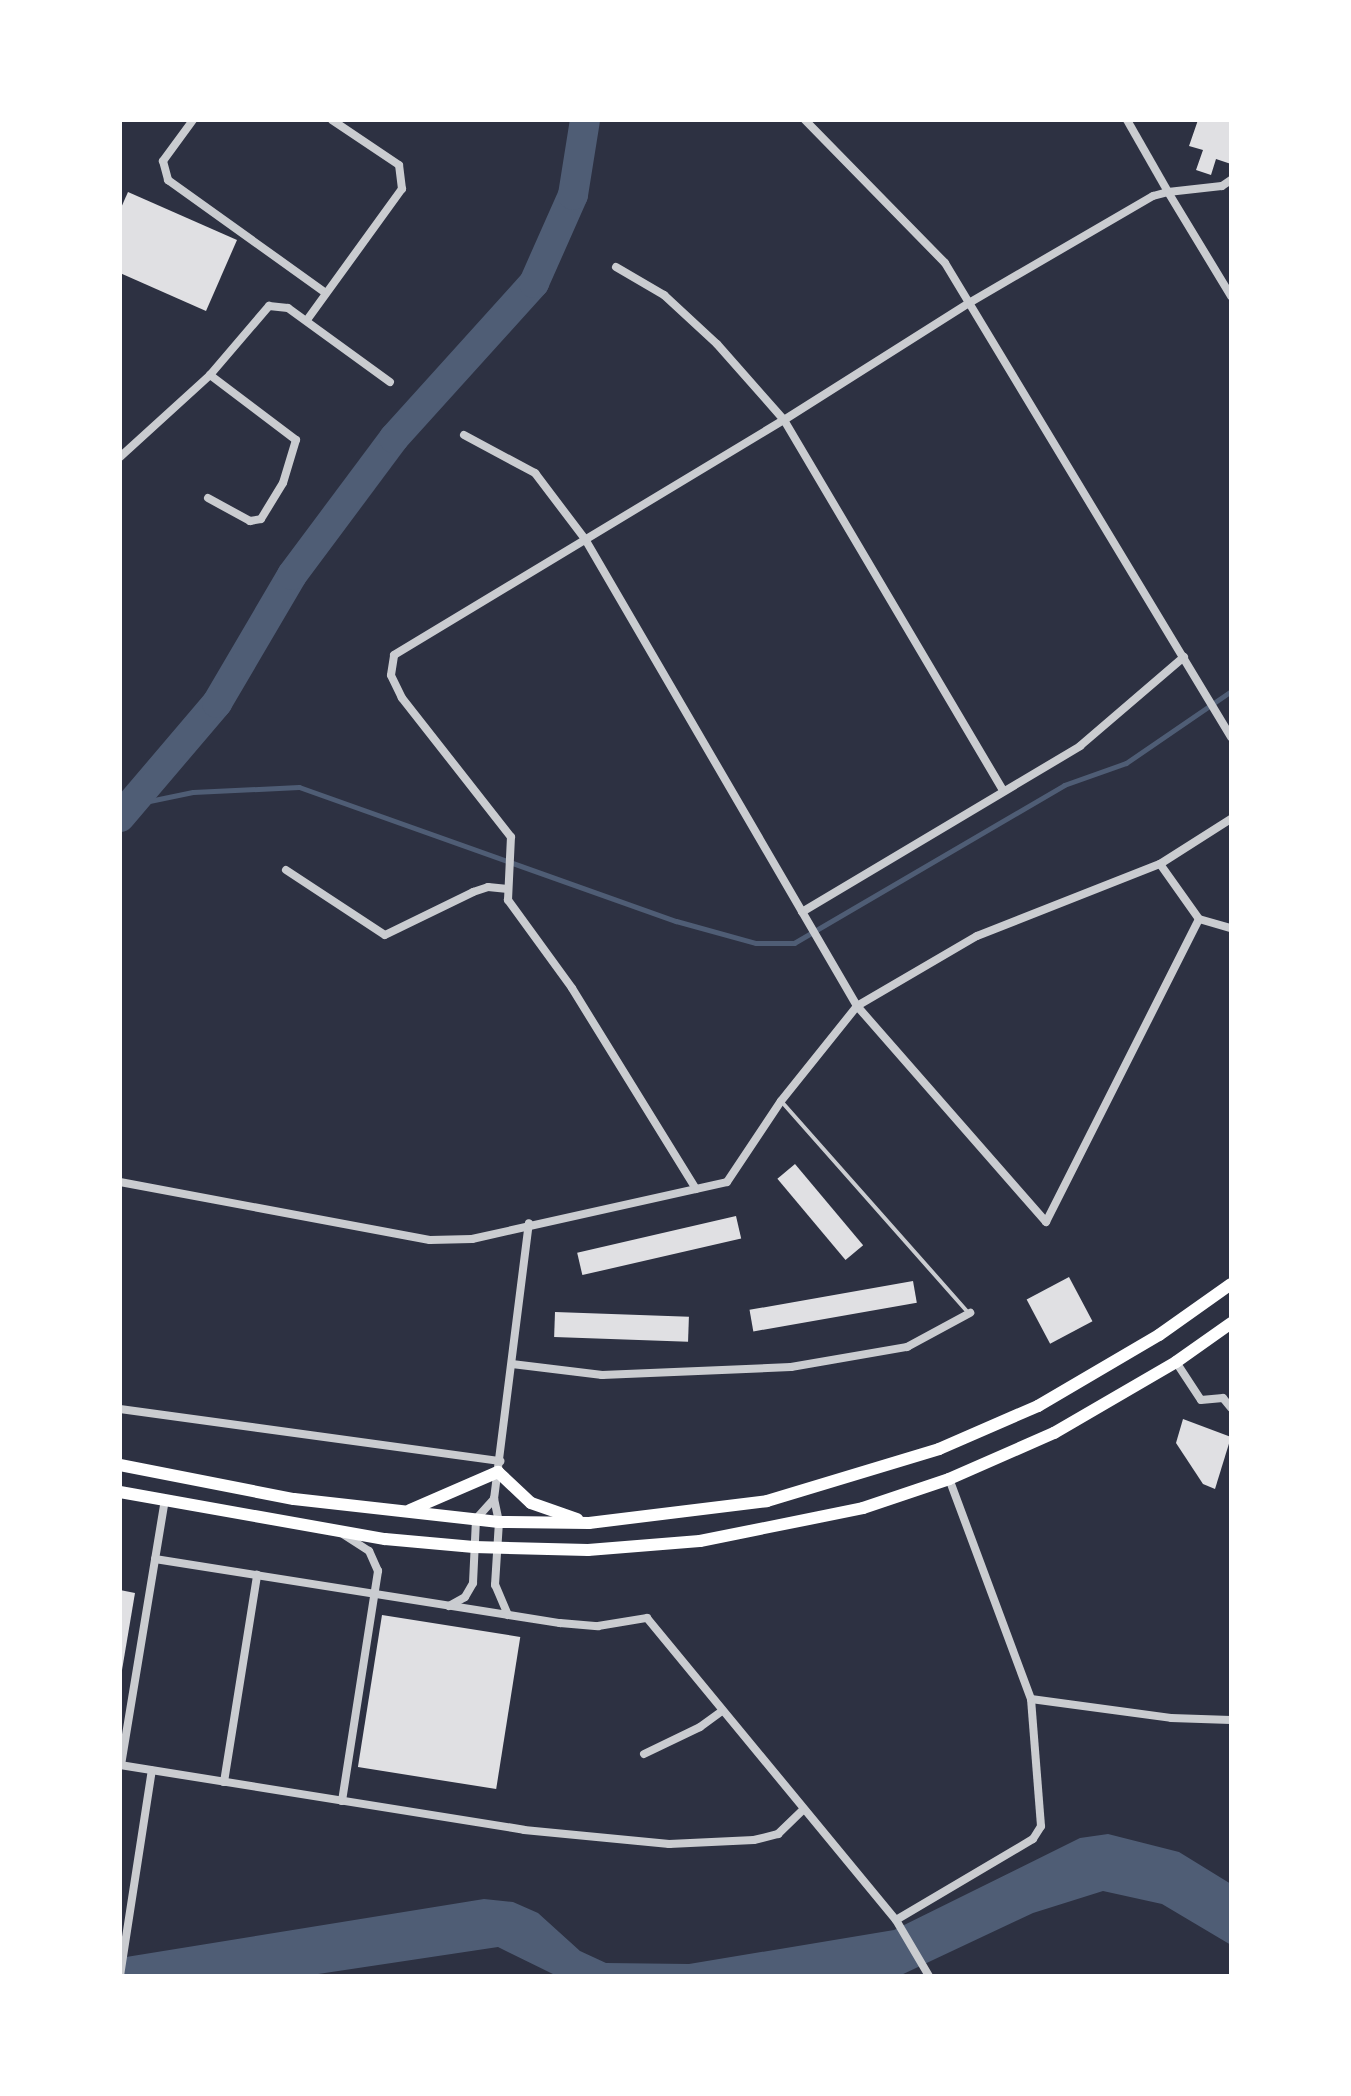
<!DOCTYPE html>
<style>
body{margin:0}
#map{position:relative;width:1351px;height:2096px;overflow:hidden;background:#2d3142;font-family:"Exo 2",sans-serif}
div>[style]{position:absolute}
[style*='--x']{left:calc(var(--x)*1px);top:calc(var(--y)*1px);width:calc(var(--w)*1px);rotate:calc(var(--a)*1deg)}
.water>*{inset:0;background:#4f5d75}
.stream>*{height:5px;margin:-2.5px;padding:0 2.5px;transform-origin:2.5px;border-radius:2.5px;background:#4f5d75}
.river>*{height:30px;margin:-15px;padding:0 15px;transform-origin:15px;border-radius:15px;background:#4f5d75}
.building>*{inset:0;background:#e0e0e3;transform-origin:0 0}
.service>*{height:4px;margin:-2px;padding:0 2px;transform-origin:2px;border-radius:2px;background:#caccd0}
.minor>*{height:8px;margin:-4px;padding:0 4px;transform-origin:4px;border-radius:4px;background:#caccd0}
.trunk>*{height:12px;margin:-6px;padding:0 6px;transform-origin:6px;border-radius:6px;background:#fff}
span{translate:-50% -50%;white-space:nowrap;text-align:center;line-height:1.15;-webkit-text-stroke:9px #fff;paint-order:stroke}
.frame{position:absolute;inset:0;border:122px solid #fff;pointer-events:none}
</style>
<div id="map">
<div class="water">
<div style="clip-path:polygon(1108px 1834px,1179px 1852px,1231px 1884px,1231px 1945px,1162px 1904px,1103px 1891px,1033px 1913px,899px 1976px,557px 1976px,498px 1947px,305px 1976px,120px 1976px,120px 1958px,484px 1899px,513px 1902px,538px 1913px,580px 1951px,606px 1963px,689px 1964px,894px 1930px,1080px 1838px)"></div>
</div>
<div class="stream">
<div style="--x:130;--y:805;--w:64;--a:-11.7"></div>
<div style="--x:193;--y:792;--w:106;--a:-2.7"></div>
<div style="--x:299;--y:787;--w:400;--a:19.6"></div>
<div style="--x:676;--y:921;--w:83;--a:15.4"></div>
<div style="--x:756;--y:943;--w:38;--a:0"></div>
<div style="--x:794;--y:943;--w:313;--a:-30.3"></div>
<div style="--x:1064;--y:785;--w:66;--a:-19.5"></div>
<div style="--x:1126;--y:763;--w:127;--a:-34.4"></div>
</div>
<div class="river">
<div style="--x:120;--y:817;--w:150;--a:-49.6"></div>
<div style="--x:217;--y:703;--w:148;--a:-59.6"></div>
<div style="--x:292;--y:575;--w:171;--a:-53.3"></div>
<div style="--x:394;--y:438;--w:209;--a:-47.9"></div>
<div style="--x:534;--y:283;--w:96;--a:-66.1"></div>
<div style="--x:573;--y:195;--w:76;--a:-80.9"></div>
</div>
<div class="building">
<div style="clip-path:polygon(1198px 120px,1231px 120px,1231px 164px,1216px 159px,1211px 175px,1196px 170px,1203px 150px,1189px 146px)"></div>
<div style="clip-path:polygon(128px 192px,237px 240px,206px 311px,120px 273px,120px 210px)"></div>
<div style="left:795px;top:1164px;width:106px;height:23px;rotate:50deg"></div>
<div style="left:736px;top:1216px;width:23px;height:163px;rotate:77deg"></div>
<div style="left:1069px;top:1277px;width:50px;height:48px;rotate:62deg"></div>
<div style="left:913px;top:1281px;width:22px;height:166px;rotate:80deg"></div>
<div style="left:555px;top:1312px;width:134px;height:25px;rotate:2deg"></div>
<div style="clip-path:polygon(1183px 1419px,1231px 1437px,1215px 1489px,1203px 1484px,1176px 1443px)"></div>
<div style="clip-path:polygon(120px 1590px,135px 1593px,122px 1670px,120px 1670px)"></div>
<div style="left:382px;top:1615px;width:140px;height:154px;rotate:9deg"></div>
</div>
<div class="service">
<div style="--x:781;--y:1101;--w:281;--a:48.5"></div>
</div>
<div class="minor">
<div style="--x:193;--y:120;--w:51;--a:126.2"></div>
<div style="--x:163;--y:161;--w:20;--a:75"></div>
<div style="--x:168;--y:180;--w:194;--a:35.6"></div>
<div style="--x:805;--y:120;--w:200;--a:45.6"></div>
<div style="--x:945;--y:263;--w:554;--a:58.89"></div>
<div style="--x:1127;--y:120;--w:83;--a:60.3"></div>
<div style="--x:1168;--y:192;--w:54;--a:-6.3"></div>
<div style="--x:1222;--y:186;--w:11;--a:-34"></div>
<div style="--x:616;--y:267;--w:56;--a:30.3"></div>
<div style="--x:664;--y:295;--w:72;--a:42.8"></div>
<div style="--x:717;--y:344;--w:101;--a:48.6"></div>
<div style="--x:784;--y:420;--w:430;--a:59.4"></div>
<div style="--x:307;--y:320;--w:162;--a:-54.1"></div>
<div style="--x:402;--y:189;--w:24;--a:-97"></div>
<div style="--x:399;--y:165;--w:81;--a:-146.1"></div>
<div style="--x:464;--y:435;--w:81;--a:28.2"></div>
<div style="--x:535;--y:473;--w:83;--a:52.9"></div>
<div style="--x:585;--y:539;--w:540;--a:59.78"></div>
<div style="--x:857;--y:1006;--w:287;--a:48.8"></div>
<div style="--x:1046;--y:1222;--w:339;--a:-63.2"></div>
<div style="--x:120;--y:457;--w:122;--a:-42.3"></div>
<div style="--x:210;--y:375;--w:91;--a:-49.5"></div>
<div style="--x:269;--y:306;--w:19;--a:6"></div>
<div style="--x:288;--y:308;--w:126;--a:36"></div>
<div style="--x:208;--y:498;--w:48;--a:28.7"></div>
<div style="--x:250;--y:521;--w:11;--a:-10"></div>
<div style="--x:261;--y:519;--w:42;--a:-58.6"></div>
<div style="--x:283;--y:483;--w:45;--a:-73.2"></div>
<div style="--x:296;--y:440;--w:108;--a:-142.9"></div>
<div style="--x:1160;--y:864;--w:67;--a:54.7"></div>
<div style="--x:1199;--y:919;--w:33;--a:16"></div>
<div style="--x:286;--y:870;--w:118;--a:33.3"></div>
<div style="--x:385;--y:935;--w:98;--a:-26"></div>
<div style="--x:473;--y:892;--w:16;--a:-18"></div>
<div style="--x:488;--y:887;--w:20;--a:6"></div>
<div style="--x:802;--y:912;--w:324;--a:-30.8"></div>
<div style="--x:1080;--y:746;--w:137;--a:-40.6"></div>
<div style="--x:120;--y:1182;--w:315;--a:10.6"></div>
<div style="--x:430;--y:1240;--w:42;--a:-1.4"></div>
<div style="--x:472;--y:1239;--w:261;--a:-12.6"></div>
<div style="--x:727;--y:1182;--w:97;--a:-56.3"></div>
<div style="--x:781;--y:1101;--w:122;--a:-51.3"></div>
<div style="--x:857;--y:1006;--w:139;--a:-30.3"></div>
<div style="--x:977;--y:936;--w:197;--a:-21.5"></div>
<div style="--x:1160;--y:864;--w:84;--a:-32.4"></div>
<div style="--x:696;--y:1189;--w:236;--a:-121.7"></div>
<div style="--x:572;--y:988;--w:109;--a:-126"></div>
<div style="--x:508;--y:900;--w:63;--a:-87.3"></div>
<div style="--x:511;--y:837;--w:177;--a:-128.1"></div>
<div style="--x:402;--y:698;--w:25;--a:-116"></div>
<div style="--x:391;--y:675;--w:20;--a:-81"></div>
<div style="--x:394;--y:655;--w:455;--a:-31.1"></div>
<div style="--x:784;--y:420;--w:219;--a:-32.3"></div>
<div style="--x:969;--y:303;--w:213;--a:-30.2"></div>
<div style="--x:1153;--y:196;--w:16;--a:-15"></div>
<div style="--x:1168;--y:192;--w:122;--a:58.8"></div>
<div style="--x:1176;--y:1362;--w:45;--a:56.7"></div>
<div style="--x:1201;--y:1400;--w:22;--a:-5"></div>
<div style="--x:1223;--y:1398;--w:13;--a:51"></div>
<div style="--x:512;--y:1364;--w:91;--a:7"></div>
<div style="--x:602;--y:1375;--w:189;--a:-2.4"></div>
<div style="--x:791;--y:1367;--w:118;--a:-9.8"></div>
<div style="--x:907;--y:1347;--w:72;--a:-28.4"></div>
<div style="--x:120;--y:1409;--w:384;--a:7.8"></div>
<div style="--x:155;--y:1559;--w:410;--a:9"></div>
<div style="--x:560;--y:1623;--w:38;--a:5"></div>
<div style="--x:598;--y:1626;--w:50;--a:-9.3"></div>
<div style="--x:647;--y:1618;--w:391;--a:50.5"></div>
<div style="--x:896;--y:1920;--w:65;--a:59.5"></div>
<div style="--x:449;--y:1606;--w:18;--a:-29"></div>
<div style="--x:465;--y:1597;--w:16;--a:-60"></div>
<div style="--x:473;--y:1583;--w:64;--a:-87.3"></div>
<div style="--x:476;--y:1519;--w:27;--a:-48"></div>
<div style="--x:508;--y:1615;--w:33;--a:-113"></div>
<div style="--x:495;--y:1585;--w:63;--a:-86.4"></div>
<div style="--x:499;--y:1522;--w:24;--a:-102"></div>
<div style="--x:494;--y:1499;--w:278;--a:-82.8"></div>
<div style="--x:1031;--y:1699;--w:141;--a:7.7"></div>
<div style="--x:1171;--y:1718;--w:60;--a:1.9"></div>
<div style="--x:644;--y:1754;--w:62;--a:-25.7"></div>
<div style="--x:700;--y:1727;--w:27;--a:-36"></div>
<div style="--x:120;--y:1765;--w:409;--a:9.1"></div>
<div style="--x:524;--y:1830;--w:146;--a:5.5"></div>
<div style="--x:669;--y:1844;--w:85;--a:-2.7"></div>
<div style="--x:754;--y:1840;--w:25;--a:-14"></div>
<div style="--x:778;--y:1834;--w:35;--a:-44"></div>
<div style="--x:121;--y:1765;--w:269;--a:-80.6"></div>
<div style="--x:224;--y:1782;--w:210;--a:-80.9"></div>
<div style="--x:342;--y:1801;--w:233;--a:-81.1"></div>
<div style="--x:378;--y:1571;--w:22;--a:-114"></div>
<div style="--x:369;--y:1551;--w:31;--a:-147"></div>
<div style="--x:896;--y:1920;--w:159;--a:-30.6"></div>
<div style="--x:1033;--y:1839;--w:15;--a:-58"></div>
<div style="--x:1041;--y:1826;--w:127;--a:-94.5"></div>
<div style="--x:1031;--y:1699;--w:235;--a:-110.4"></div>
<div style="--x:120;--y:1976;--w:208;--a:-81.2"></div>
</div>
<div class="trunk">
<div style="--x:120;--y:1465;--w:177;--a:11.1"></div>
<div style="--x:294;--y:1499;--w:206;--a:6.4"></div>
<div style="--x:499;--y:1522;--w:90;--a:0.6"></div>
<div style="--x:589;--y:1523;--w:179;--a:-7"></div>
<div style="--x:767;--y:1501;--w:180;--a:-16.8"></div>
<div style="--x:939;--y:1449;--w:108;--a:-23.5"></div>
<div style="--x:1038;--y:1406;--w:140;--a:-30.4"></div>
<div style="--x:1159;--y:1335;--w:88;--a:-35.3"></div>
<div style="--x:120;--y:1492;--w:269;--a:10.1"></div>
<div style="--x:385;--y:1539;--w:89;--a:5.1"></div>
<div style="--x:474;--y:1547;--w:114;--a:1.5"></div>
<div style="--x:588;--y:1550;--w:112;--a:-4.6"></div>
<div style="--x:700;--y:1541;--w:166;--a:-11.4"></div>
<div style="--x:863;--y:1508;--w:91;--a:-18.6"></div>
<div style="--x:949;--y:1479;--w:115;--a:-23.7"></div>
<div style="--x:1054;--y:1433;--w:141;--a:-30.2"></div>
<div style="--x:1176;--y:1362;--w:67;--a:-35.3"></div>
<div style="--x:410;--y:1510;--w:96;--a:-23.4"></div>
<div style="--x:498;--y:1472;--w:45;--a:43.2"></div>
<div style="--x:531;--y:1503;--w:49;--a:19.2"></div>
</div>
<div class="frame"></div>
</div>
